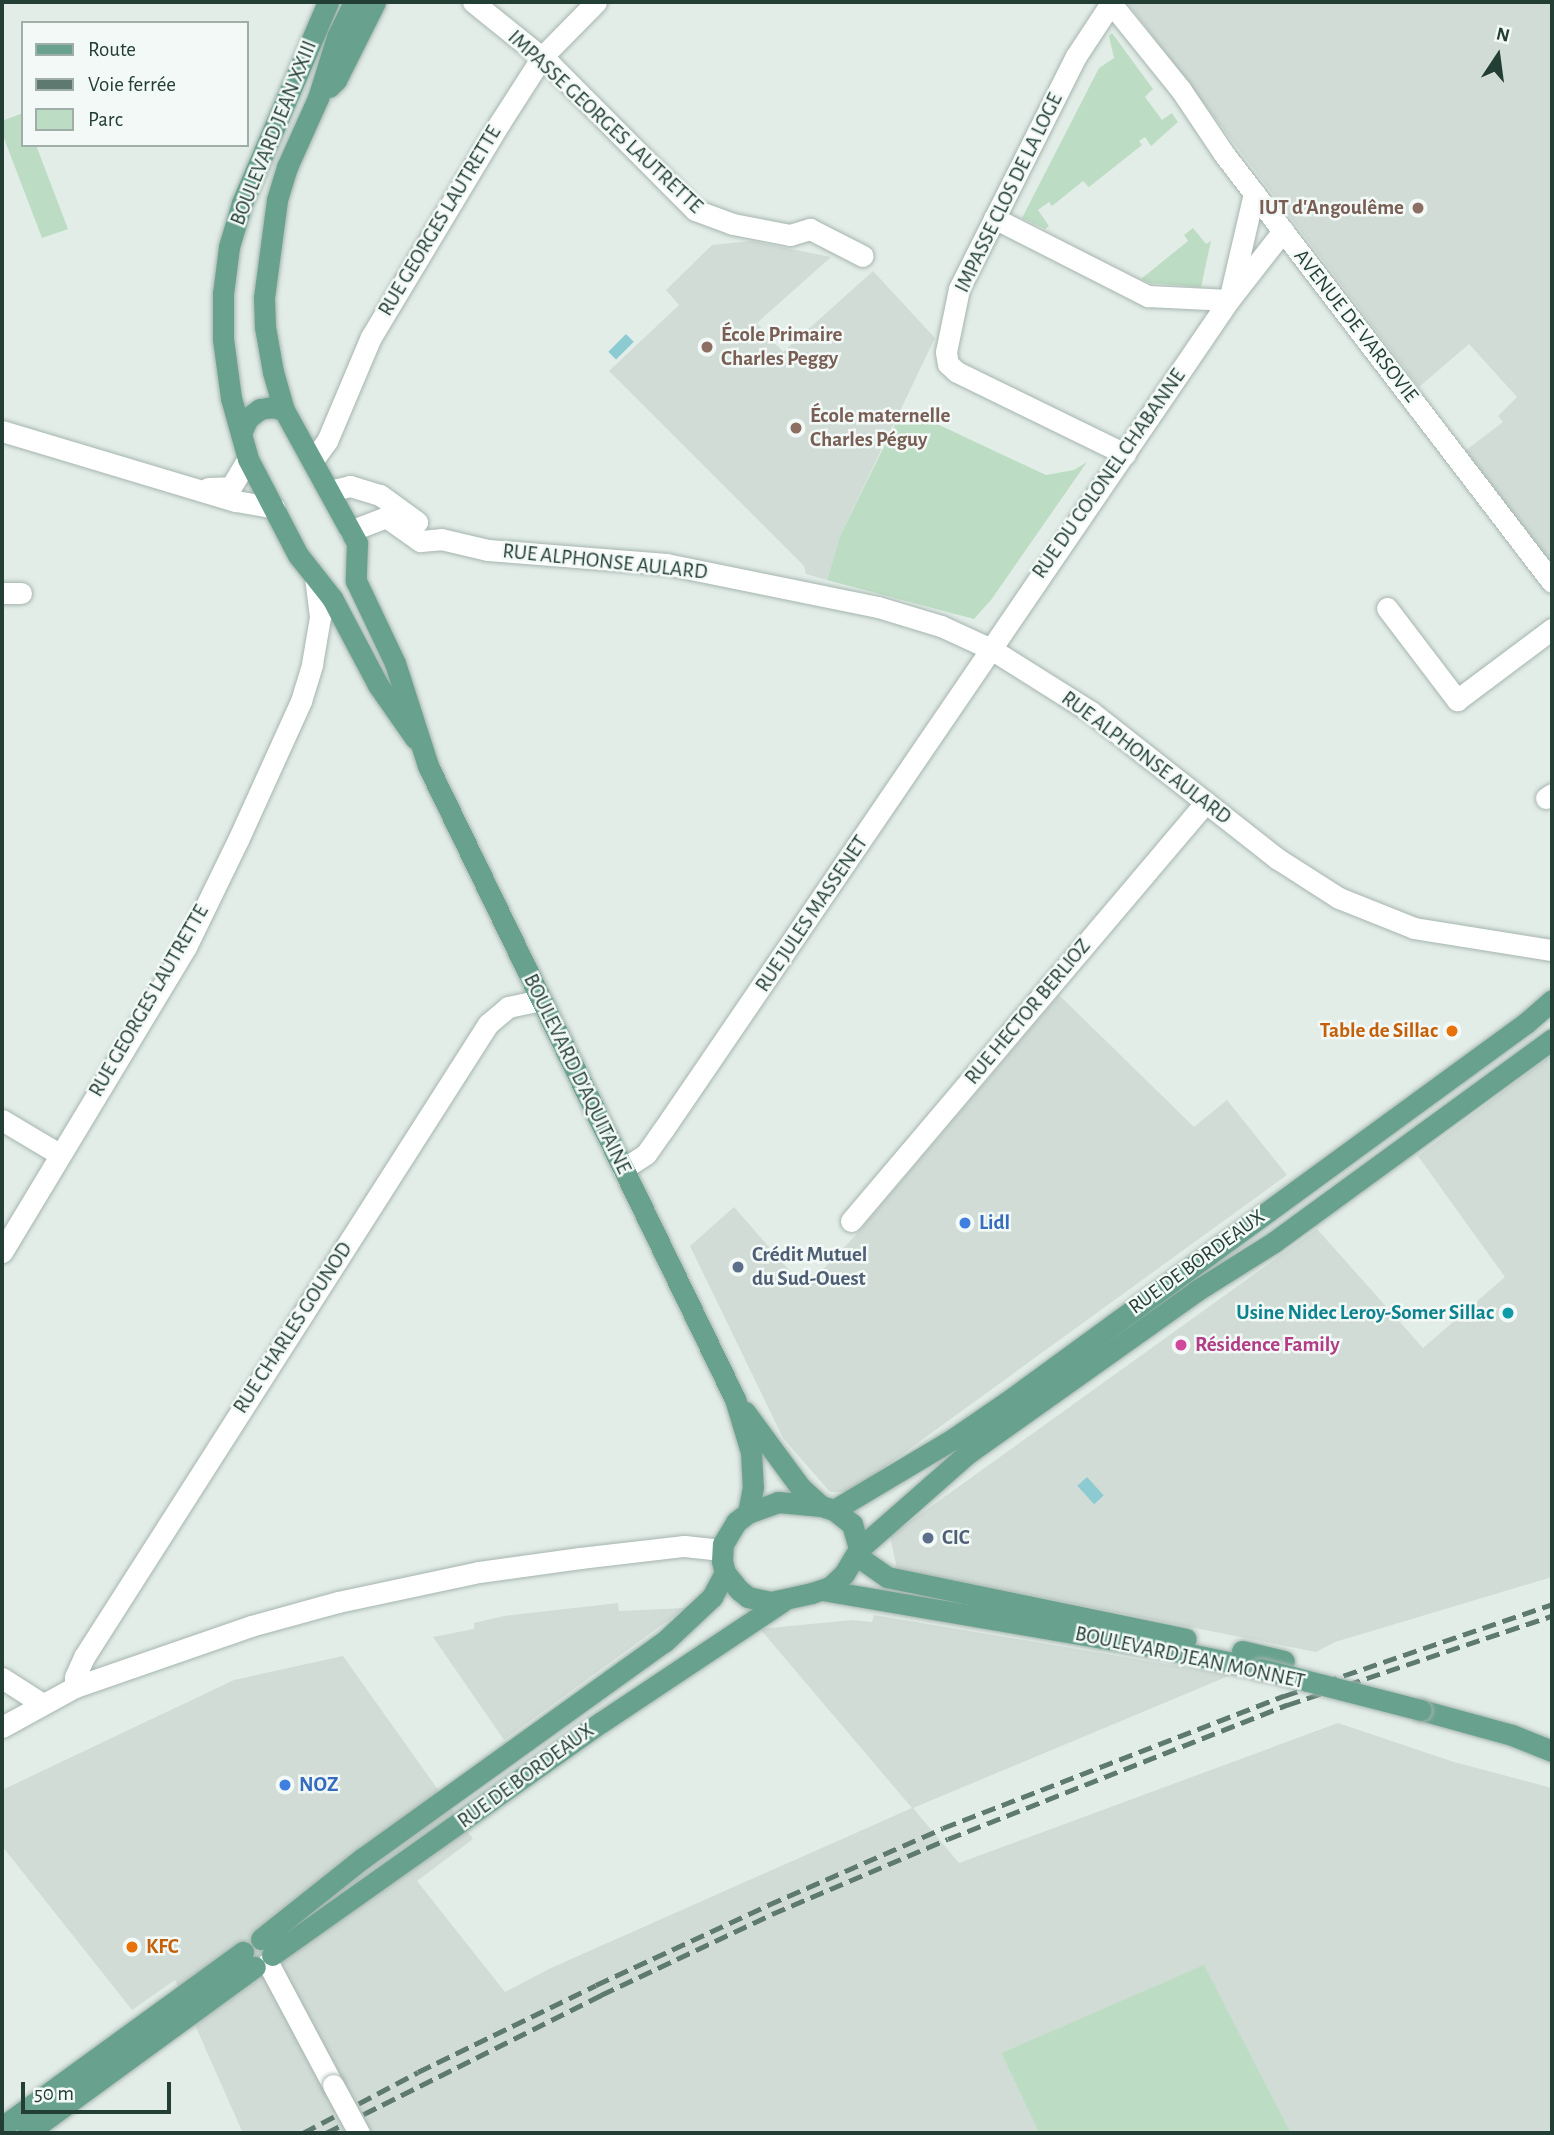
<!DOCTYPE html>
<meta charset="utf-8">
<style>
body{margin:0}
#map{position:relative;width:1554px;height:2135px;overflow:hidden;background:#e3ede8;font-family:"Alegreya Sans",sans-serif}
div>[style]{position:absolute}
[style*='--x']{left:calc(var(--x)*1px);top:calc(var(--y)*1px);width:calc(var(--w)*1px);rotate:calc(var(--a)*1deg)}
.built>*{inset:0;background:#d1dcd6}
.green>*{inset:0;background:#bcddc3}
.water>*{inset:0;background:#8bcbd1;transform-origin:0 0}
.roads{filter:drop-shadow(0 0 2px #a6b5af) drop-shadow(0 0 2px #a6b5af)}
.minor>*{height:21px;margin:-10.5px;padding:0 10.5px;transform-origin:10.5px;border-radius:10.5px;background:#fff}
.major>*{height:21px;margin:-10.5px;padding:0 10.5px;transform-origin:10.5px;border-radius:10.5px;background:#68a28f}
.rail>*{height:5px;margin-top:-2.5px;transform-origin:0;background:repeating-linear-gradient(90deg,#5d7970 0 14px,transparent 0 21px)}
.bridges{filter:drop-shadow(0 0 2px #a6b5af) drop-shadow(0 0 2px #a6b5af)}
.minor-bridge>*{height:21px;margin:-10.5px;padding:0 10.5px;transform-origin:10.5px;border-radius:10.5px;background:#fff}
.major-bridge>*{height:21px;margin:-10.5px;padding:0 10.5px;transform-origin:10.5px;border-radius:10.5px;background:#68a28f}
.dots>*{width:19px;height:19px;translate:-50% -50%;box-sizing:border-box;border:4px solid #f3f9f6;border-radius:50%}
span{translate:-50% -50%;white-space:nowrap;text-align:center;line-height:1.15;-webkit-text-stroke:5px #f3f9f6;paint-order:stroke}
.street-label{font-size:21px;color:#233e35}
.education-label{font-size:21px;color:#785e54;font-weight:700}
.right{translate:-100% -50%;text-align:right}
.left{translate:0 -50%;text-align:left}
.food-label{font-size:21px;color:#c56008;font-weight:700}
.shop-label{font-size:21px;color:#366cbe;font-weight:700}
.service-label{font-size:21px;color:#4e5e75;font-weight:700}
.culture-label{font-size:21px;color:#0d838f;font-weight:700}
.hotel-label{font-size:21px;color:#b23c85;font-weight:700}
.frame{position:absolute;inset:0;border:4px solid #233e35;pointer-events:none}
.legend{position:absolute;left:21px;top:21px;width:228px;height:126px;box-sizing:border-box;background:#f3f9f6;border:2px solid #a0aea9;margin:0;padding:9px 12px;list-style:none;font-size:21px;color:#233e35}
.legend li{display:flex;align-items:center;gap:14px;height:35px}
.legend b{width:35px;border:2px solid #a0aea9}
.north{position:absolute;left:1463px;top:21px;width:70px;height:70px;-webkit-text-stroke:5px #f3f9f6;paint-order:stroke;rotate:13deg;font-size:19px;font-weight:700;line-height:28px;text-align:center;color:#233e35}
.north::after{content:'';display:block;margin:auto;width:24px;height:32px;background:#233e35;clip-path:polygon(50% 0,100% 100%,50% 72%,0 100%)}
.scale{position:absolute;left:21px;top:2082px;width:150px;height:32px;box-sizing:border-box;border:4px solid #233e35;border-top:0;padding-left:9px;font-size:21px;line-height:24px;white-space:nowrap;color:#233e35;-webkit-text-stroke:5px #f3f9f6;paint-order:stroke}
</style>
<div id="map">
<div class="built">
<div style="clip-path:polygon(1127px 2px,1552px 2px,1552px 573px,1461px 454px,1503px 422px,1498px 416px,1517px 397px,1469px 344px,1419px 387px)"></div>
<div style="clip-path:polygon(751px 241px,831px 257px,757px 323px,783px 352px,873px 271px,935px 338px,840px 536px,827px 580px,806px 574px,804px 566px,609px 371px,679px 305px,666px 290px,712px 245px)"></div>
<div style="clip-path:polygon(1059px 995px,1194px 1127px,1227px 1100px,1287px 1175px,850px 1492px,830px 1492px,783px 1438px,690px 1246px,734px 1207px,805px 1288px,854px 1237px)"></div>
<div style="clip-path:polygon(1552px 1055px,1552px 1577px,1335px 1642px,1316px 1652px,897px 1569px,890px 1536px,1317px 1229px,1423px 1348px,1505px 1277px,1418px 1156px)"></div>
<div style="clip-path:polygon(618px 1603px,619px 1611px,685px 1608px,504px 1740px,433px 1637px,474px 1629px,474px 1623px,504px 1616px)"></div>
<div style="clip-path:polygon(874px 1615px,1231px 1675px,913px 1808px,959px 1863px,1338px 1723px,1454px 1762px,1552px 1788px,1552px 2133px,1291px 2133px,1204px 1966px,1001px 2053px,1039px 2133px,240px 2133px,242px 2131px,175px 1980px,132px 2010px,2px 1846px,2px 1790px,234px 1680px,343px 1656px,473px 1839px,417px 1881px,505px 1992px,551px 1968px,912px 1808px,760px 1629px,852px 1620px,872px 1622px)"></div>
</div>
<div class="green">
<div style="clip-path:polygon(1112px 33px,1153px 89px,1145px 97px,1162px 120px,1172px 113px,1178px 122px,1151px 146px,1145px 137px,1139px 141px,1142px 145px,1089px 187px,1083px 181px,1052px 206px,1049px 202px,1038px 210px,1049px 226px,1045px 229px,1022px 218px,1099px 68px,1114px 58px,1109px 36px)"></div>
<div style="clip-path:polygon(23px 113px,23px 145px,36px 145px,68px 229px,42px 238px,2px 133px,2px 121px)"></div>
<div style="clip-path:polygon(1193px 228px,1206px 244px,1211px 241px,1201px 287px,1150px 283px,1141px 279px,1188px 241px,1184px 235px)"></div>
<div style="clip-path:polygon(901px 412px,912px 417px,918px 415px,1046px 475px,1074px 470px,1087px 462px,991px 600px,974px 619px,827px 580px,840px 536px)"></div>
<div style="clip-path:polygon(1204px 1965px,1291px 2133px,1039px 2133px,1001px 2053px)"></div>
</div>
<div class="water">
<div style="left:626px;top:334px;width:11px;height:25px;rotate:45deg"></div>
<div style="left:1087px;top:1477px;width:25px;height:13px;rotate:48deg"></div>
</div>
<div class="roads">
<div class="minor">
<div style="--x:473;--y:2;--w:99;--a:38.8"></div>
<div style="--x:550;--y:64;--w:206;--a:45.2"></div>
<div style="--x:695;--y:210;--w:40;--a:20.2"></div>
<div style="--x:733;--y:224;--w:58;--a:10.9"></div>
<div style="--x:790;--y:235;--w:21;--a:-17"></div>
<div style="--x:810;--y:229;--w:59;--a:27"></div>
<div style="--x:1110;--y:2;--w:113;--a:51.1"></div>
<div style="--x:1181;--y:90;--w:77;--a:56.1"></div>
<div style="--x:1224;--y:154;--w:539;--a:52.54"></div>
<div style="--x:1111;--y:3;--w:64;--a:123.4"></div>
<div style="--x:1076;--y:56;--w:261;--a:116.7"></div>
<div style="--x:959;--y:289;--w:64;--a:101.7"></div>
<div style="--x:946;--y:352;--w:12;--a:81"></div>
<div style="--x:948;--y:364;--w:12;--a:42"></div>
<div style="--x:957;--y:372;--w:187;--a:26"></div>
<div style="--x:994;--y:218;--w:173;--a:26.9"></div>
<div style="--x:1148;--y:296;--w:81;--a:2.8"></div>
<div style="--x:1231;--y:292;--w:102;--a:-76.9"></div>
<div style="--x:2;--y:431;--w:244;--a:16.7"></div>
<div style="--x:236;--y:501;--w:39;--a:10"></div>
<div style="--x:313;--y:460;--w:24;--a:-54"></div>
<div style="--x:327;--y:441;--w:113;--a:-67.1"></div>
<div style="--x:371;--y:337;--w:249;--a:-59"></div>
<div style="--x:499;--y:124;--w:80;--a:-57.3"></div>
<div style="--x:542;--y:57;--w:77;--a:-45.5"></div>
<div style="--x:208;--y:488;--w:23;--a:-2"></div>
<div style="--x:231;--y:487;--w:33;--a:-59"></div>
<div style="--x:330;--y:491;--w:21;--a:-14"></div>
<div style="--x:350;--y:486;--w:31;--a:17"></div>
<div style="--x:380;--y:495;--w:46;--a:36.1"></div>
<div style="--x:350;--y:531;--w:39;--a:-21"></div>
<div style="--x:386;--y:517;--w:42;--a:35.2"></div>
<div style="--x:420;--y:541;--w:21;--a:-5"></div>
<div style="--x:441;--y:539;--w:48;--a:13.2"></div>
<div style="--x:488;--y:550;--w:179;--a:4.5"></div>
<div style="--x:666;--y:564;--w:216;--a:11.5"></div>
<div style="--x:878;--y:607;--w:66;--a:16.8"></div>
<div style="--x:941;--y:626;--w:55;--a:24.7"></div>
<div style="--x:991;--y:649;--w:118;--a:32.2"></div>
<div style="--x:1091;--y:712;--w:238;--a:38.2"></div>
<div style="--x:1278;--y:859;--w:72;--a:32.6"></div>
<div style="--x:1339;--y:898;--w:81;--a:21.8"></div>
<div style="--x:1414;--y:928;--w:140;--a:9.1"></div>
<div style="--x:2;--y:593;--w:19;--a:0"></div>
<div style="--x:1387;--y:608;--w:116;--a:52.7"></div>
<div style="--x:1457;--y:700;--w:119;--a:-36.8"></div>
<div style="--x:1546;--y:798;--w:7;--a:-34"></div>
<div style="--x:2;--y:1120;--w:66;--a:30.8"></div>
<div style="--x:623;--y:1169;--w:27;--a:-33"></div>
<div style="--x:646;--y:1154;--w:29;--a:-55"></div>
<div style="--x:663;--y:1130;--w:1005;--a:-55.71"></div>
<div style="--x:1229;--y:300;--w:88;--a:-52"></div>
<div style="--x:851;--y:1221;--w:549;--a:-49.73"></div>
<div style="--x:2;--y:1252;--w:356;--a:-58.9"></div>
<div style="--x:186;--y:947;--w:119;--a:-64.1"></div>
<div style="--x:238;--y:840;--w:153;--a:-65.6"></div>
<div style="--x:301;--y:701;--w:39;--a:-73"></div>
<div style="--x:312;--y:664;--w:48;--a:-80.3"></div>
<div style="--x:320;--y:617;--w:39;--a:-97"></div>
<div style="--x:2;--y:1678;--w:46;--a:32.7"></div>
<div style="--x:75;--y:1687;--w:10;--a:-90"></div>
<div style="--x:75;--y:1677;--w:22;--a:-66"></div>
<div style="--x:84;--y:1657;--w:751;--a:-57.45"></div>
<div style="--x:488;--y:1024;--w:26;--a:-40"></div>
<div style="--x:508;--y:1007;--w:34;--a:-12"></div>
<div style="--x:2;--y:1727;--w:83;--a:-28.7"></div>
<div style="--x:75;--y:1687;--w:186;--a:-19.1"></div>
<div style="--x:251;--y:1626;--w:90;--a:-15.4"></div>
<div style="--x:338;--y:1602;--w:144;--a:-12"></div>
<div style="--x:479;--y:1572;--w:102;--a:-7.9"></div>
<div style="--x:580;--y:1558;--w:105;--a:-6.6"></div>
<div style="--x:684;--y:1546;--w:38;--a:6"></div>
<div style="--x:268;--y:1963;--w:138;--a:62"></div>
</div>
<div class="major">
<div style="--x:328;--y:2;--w:219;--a:113.2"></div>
<div style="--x:242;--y:203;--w:46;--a:106.5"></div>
<div style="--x:229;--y:247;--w:47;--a:97.3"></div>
<div style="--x:223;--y:294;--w:45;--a:90"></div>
<div style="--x:223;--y:339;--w:60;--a:82.3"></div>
<div style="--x:231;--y:398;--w:63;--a:74.4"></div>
<div style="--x:248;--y:459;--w:108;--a:62.5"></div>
<div style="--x:298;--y:555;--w:55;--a:51.7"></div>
<div style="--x:332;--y:598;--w:98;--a:62.1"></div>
<div style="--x:378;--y:685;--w:65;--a:55.1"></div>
<div style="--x:354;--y:2;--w:39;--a:116"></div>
<div style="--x:337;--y:37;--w:64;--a:107.3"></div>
<div style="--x:318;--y:98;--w:76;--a:114.2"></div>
<div style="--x:287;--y:167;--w:34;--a:107"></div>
<div style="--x:277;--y:200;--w:99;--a:97.6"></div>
<div style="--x:264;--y:298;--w:29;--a:88"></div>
<div style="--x:265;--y:327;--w:46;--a:79.9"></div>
<div style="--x:273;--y:372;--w:40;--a:74"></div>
<div style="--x:284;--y:410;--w:152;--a:61.2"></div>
<div style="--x:357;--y:543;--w:38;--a:92"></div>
<div style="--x:356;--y:581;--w:91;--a:64.6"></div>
<div style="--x:395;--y:663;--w:108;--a:72.2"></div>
<div style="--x:428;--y:766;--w:704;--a:64.13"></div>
<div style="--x:735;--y:1399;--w:55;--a:73.2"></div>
<div style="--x:751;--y:1452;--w:35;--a:87"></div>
<div style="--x:753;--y:1487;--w:26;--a:101"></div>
<div style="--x:329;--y:87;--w:10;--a:-45"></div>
<div style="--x:336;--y:80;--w:87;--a:-63.4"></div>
<div style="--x:241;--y:433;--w:17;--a:-65"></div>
<div style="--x:248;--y:418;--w:15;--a:-37"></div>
<div style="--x:260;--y:409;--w:12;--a:-9"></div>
<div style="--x:272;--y:407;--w:12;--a:14"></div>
<div style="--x:745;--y:1412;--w:93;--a:53.7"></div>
<div style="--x:800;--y:1487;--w:28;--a:42"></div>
<div style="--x:821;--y:1506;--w:14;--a:17"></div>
<div style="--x:834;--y:1510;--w:23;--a:38"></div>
<div style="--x:852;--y:1524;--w:26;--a:74"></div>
<div style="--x:859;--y:1549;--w:29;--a:121"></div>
<div style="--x:844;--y:1574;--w:19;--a:137"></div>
<div style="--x:830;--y:1587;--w:19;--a:162"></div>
<div style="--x:812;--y:1593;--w:42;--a:167.6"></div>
<div style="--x:771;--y:1602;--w:24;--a:-168"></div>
<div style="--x:748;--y:1597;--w:11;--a:-142"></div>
<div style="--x:739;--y:1590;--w:22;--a:-129"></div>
<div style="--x:725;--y:1573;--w:12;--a:-104"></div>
<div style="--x:722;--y:1561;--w:17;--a:-87"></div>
<div style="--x:723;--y:1544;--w:26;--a:-59"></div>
<div style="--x:736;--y:1522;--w:15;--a:-37"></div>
<div style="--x:748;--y:1513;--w:32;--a:-20"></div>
<div style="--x:778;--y:1502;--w:43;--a:5.3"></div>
<div style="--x:834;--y:1510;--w:139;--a:-30.8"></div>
<div style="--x:953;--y:1439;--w:65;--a:-34.4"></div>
<div style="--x:1007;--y:1402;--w:643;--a:-36.14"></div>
<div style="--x:1526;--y:1023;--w:35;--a:-41"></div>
<div style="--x:859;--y:1549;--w:144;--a:-41.3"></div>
<div style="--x:967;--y:1454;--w:281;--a:-35.4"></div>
<div style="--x:1196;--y:1291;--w:92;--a:-32.1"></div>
<div style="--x:1274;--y:1242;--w:344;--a:-36.1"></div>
<div style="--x:857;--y:1556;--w:37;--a:35"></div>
<div style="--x:887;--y:1577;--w:305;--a:11.7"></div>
<div style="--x:822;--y:1590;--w:339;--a:9.7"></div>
<div style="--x:1156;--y:1647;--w:107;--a:11.8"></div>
<div style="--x:1242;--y:1651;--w:43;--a:13.4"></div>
<div style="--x:1421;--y:1710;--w:94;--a:15.4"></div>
<div style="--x:1512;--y:1735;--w:43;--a:21.8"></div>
<div style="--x:261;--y:1939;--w:130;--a:-38.5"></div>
<div style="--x:363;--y:1858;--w:370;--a:-35.7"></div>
<div style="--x:664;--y:1642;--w:66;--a:-43.2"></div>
<div style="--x:712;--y:1597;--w:27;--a:-62"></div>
<div style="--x:272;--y:1955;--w:402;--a:-35.3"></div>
<div style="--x:600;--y:1723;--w:220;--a:-33.7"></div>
<div style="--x:2;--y:2127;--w:298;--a:-36"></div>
<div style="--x:27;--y:2133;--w:282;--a:-36.1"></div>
</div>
</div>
<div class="rail">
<div style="--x:303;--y:2133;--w:130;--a:-27.9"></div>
<div style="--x:418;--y:2072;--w:198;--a:-26"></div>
<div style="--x:596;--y:1985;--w:190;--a:-24.9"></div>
<div style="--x:768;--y:1905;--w:191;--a:-23.7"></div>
<div style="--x:943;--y:1828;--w:366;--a:-21.2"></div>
<div style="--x:1284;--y:1696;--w:283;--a:-18.9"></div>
<div style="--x:326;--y:2133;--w:308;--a:-26.6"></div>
<div style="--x:601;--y:1995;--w:189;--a:-25.3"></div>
<div style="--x:772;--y:1914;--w:191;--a:-23.1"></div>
<div style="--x:948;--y:1839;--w:365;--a:-21.6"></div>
<div style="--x:1287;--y:1705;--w:280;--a:-18.6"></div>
</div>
<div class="bridges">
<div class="minor-bridge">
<div style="--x:333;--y:2085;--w:55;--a:61.6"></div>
</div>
<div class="major-bridge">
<div style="--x:1261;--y:1669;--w:165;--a:14.4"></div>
</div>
</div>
<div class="dots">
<div style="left:1418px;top:208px;background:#8d6e63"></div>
<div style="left:707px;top:347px;background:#8d6e63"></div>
<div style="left:796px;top:428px;background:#8d6e63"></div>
<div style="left:1452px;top:1031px;background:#e8710a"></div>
<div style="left:965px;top:1223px;background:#3f7fe0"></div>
<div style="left:738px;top:1267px;background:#5c6f8a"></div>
<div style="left:1508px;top:1313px;background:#0f9aa8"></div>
<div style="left:1181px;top:1345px;background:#d1479c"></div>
<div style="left:928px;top:1538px;background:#5c6f8a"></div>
<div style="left:285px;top:1785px;background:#3f7fe0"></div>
<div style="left:132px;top:1947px;background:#e8710a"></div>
</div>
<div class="street-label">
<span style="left:605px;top:122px;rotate:43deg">IMPASSE GEORGES LAUTRETTE</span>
<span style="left:274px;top:133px;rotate:-68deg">BOULEVARD JEAN XXIII</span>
<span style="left:1009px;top:193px;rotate:-64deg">IMPASSE CLOS DE LA LOGE</span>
<span style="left:440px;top:221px;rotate:-59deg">RUE GEORGES LAUTRETTE</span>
<span style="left:1356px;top:326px;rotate:52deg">AVENUE DE VARSOVIE</span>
<span style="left:1109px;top:474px;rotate:-55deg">RUE DU COLONEL CHABANNE</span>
<span style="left:605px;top:562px;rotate:6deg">RUE ALPHONSE AULARD</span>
<span style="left:1146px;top:758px;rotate:37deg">RUE ALPHONSE AULARD</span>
<span style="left:812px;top:914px;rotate:-56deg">RUE JULES MASSENET</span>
<span style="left:149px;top:1001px;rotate:-60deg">RUE GEORGES LAUTRETTE</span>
<span style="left:1028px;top:1012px;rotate:-50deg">RUE HECTOR BERLIOZ</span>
<span style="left:577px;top:1074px;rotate:64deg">BOULEVARD D'AQUITAINE</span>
<span style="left:1197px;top:1262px;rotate:-36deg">RUE DE BORDEAUX</span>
<span style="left:293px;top:1328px;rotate:-57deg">RUE CHARLES GOUNOD</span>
<span style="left:1190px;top:1658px;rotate:12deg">BOULEVARD JEAN MONNET</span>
<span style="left:526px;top:1776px;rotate:-36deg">RUE DE BORDEAUX</span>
</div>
<div class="education-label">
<span class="right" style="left:1404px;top:208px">IUT d'Angoulême</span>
<span class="left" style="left:721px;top:347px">École Primaire<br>Charles Peggy</span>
<span class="left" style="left:810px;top:428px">École maternelle<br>Charles Péguy</span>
</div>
<div class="food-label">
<span class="right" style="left:1438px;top:1031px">Table de Sillac</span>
<span class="left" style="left:146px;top:1947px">KFC</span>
</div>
<div class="shop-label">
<span class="left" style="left:979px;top:1223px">Lidl</span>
<span class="left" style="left:299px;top:1785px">NOZ</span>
</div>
<div class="service-label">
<span class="left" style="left:752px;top:1267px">Crédit Mutuel<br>du Sud-Ouest</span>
<span class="left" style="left:942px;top:1538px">CIC</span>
</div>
<div class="culture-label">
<span class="right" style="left:1494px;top:1313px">Usine Nidec Leroy-Somer Sillac</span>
</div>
<div class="hotel-label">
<span class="left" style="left:1195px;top:1345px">Résidence Family</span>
</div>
<div class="frame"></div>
<ul class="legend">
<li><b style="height:9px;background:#68a28f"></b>Route</li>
<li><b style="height:9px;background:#5d7970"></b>Voie ferrée</li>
<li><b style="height:19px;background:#bcddc3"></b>Parc</li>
</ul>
<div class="north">N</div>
<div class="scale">50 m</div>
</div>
